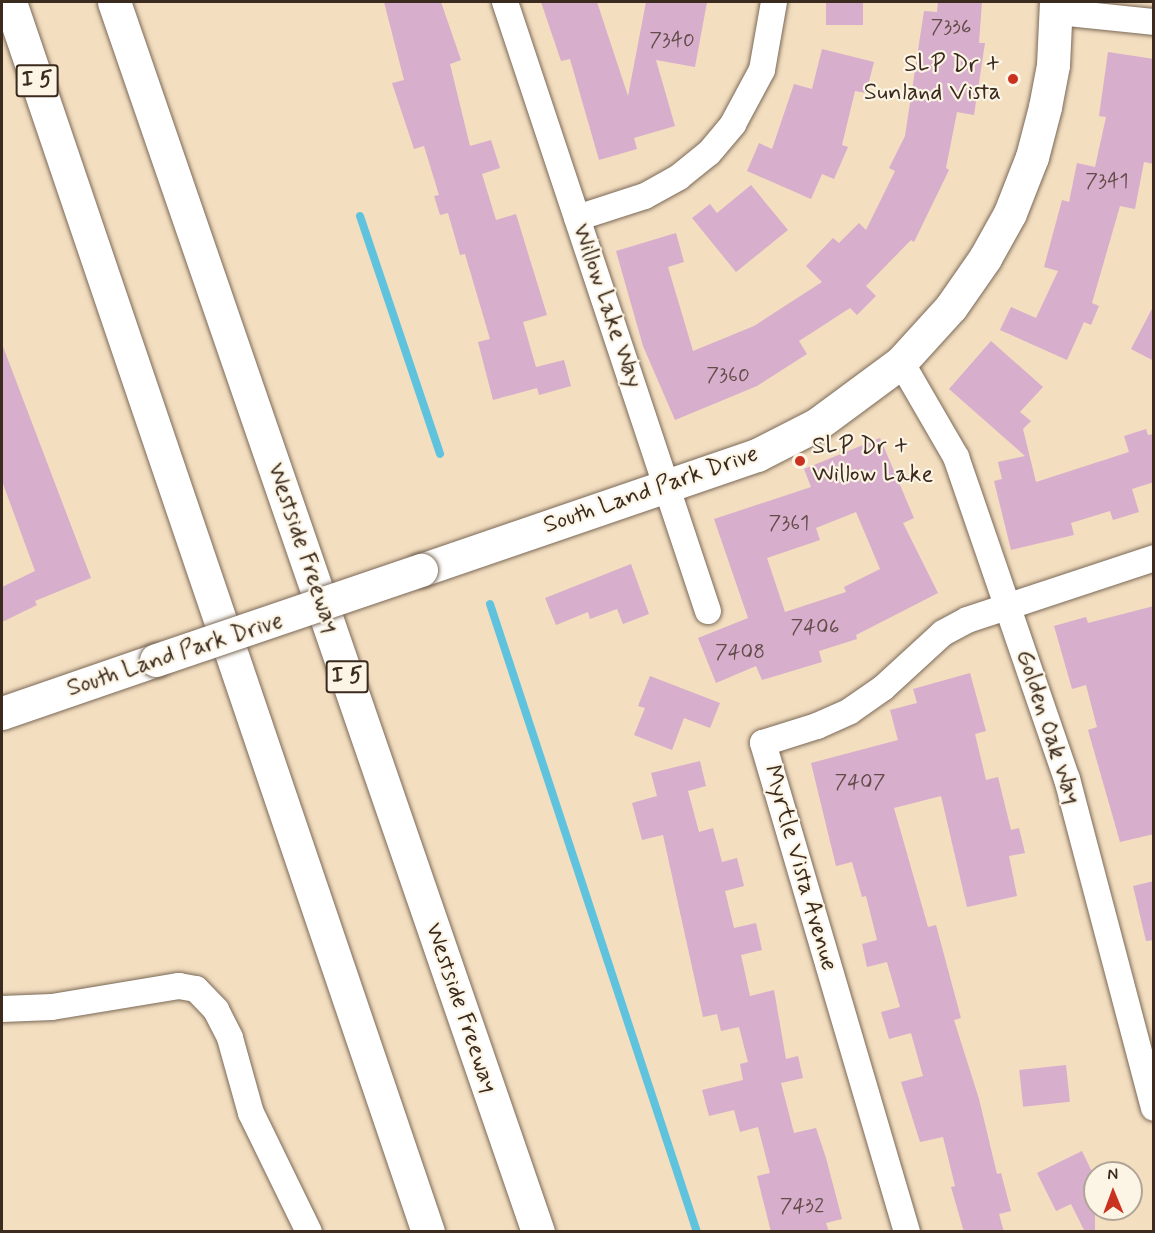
<!DOCTYPE html>
<style>
body{margin:0}
#map{position:relative;width:1155px;height:1233px;overflow:hidden;background:#f3dec0;font-family:Mynerve,sans-serif}
div>[style]{position:absolute}
[style*='--x']{left:calc(var(--x)*1px);top:calc(var(--y)*1px);width:calc(var(--w)*1px);rotate:calc(var(--a)*1deg)}
.stream>*{height:8px;margin:-4px;padding:0 4px;transform-origin:4px;border-radius:4px;background:#60c3de}
.building>*{inset:0;background:#d7aecb;transform-origin:0 0}
.roads{filter:drop-shadow(0 0 2px #7b6957) drop-shadow(0 0 2px #7b6957)}
.street>*{height:26px;margin:-13px;padding:0 13px;transform-origin:13px;border-radius:13px;background:#fff}
.secondary>*{height:33px;margin:-16.5px;padding:0 16.5px;transform-origin:16.5px;border-radius:16.5px;background:#fff}
.highway>*{height:33px;margin:-16.5px;padding:0 16.5px;transform-origin:16.5px;border-radius:16.5px;background:#fff}
.bridges{filter:drop-shadow(0 0 2px #7b6957) drop-shadow(0 0 2px #7b6957)}
.secondary-bridge>*{height:33px;margin:-16.5px;padding:0 16.5px;transform-origin:16.5px;border-radius:16.5px;background:#fff}
.dots>*{width:16px;height:16px;translate:-50% -50%;box-sizing:border-box;border:3px solid #fcf5e5;border-radius:50%}
span{translate:-50% -50%;white-space:nowrap;text-align:center;line-height:1.15;-webkit-text-stroke:4.5px #fcf5e5;paint-order:stroke}
.number-label{font-size:21px;color:#624b49}
.number-label span{-webkit-text-stroke-width:0}
.shield-label span{padding:2px 4px;background:#fcf5e5;border:2px solid;border-radius:4px;-webkit-text-stroke-width:0}
.shield-label{font-size:22px;color:#3b2a1e;font-weight:700}
.poi-label{font-size:24px;color:#3b2a1e}
.right{translate:-100% -50%;text-align:right}
.left{translate:0 -50%;text-align:left}
.street-label{font-size:24px;color:#3b2a1e}
.frame{position:absolute;inset:0;border:3px solid #3b2a1e;pointer-events:none}
.north{position:absolute;left:1083px;top:1161px;width:60px;height:60px;box-sizing:border-box;background:#fcf5e5;border:2px solid #afa495;border-radius:50%;rotate:359deg;font-size:16px;font-weight:700;line-height:24px;text-align:center;color:#3b2a1e}
.north::after{content:'';display:block;margin:auto;width:21px;height:27px;background:#c8321e;clip-path:polygon(50% 0,100% 100%,50% 72%,0 100%)}
</style>
<div id="map">
<div class="stream">
<div style="--x:360;--y:216;--w:251;--a:71.4"></div>
<div style="--x:490;--y:604;--w:661;--a:71.76"></div>
</div>
<div class="building">
<div style="clip-path:polygon(384px 2px,441px 2px,461px 60px,450px 64px,470px 146px,491px 140px,500px 168px,482px 174px,496px 220px,516px 214px,547px 315px,523px 322px,536px 367px,564px 360px,571px 386px,539px 395px,537px 388px,493px 400px,478px 342px,490px 339px,465px 254px,460px 255px,448px 213px,440px 215px,434px 196px,439px 195px,424px 146px,414px 149px,392px 83px,404px 80px)"></div>
<div style="clip-path:polygon(541px 2px,597px 2px,628px 96px,646px 2px,707px 2px,695px 67px,656px 60px,675px 126px,634px 138px,637px 149px,599px 160px,570px 59px,561px 61px)"></div>
<div style="left:826px;top:2px;width:37px;height:23px"></div>
<div style="clip-path:polygon(938px 2px,982px 2px,979px 43px,985px 43px,974px 115px,957px 112px,946px 168px,949px 170px,914px 242px,911px 240px,866px 286px,876px 296px,857px 315px,850px 308px,799px 341px,807px 354px,757px 386px,675px 420px,643px 346px,616px 251px,676px 233px,684px 262px,668px 267px,693px 351px,754px 326px,822px 282px,806px 266px,833px 238px,839px 243px,859px 223px,866px 230px,895px 171px,889px 168px,905px 136px,924px 11px,937px 12px)"></div>
<div style="clip-path:polygon(822px 49px,874px 62px,866px 93px,855px 91px,842px 145px,848px 147px,834px 179px,822px 174px,811px 199px,747px 171px,759px 143px,772px 149px,794px 84px,812px 89px)"></div>
<div style="clip-path:polygon(1108px 52px,1154px 59px,1154px 164px,1144px 162px,1135px 209px,1120px 206px,1092px 303px,1099px 306px,1091px 325px,1084px 322px,1067px 360px,1000px 330px,1011px 307px,1036px 318px,1058px 271px,1044px 267px,1062px 200px,1069px 202px,1077px 163px,1095px 167px,1106px 117px,1099px 116px)"></div>
<div style="clip-path:polygon(751px 185px,788px 230px,736px 272px,692px 218px,710px 204px,717px 213px)"></div>
<div style="clip-path:polygon(1154px 305px,1154px 361px,1131px 349px)"></div>
<div style="clip-path:polygon(991px 341px,1043px 387px,1020px 412px,1031px 421px,1023px 429px,1036px 482px,1129px 452px,1124px 436px,1146px 429px,1148px 435px,1154px 434px,1154px 482px,1132px 489px,1139px 512px,1113px 520px,1110px 511px,1071px 523px,1074px 535px,1011px 550px,994px 481px,1002px 479px,998px 462px,1025px 456px,949px 389px)"></div>
<div style="clip-path:polygon(2px 344px,91px 578px,35px 601px,37px 605px,2px 622px,2px 587px,35px 571px,2px 481px)"></div>
<div style="clip-path:polygon(evenodd,880px 438px,914px 518px,903px 523px,938px 593px,856px 635px,857px 639px,819px 651px,822px 662px,762px 680px,756px 666px,716px 683px,698px 638px,748px 618px,714px 519px,811px 487px,804px 469px,880px 438px,856px 512px,880px 569px,844px 587px,846px 592px,785px 612px,767px 558px,820px 540px,816px 528px,856px 512px)"></div>
<div style="clip-path:polygon(631px 564px,649px 614px,623px 624px,617px 609px,590px 619px,588px 612px,556px 625px,545px 598px)"></div>
<div style="clip-path:polygon(1154px 606px,1154px 834px,1120px 842px,1088px 730px,1097px 727px,1086px 685px,1072px 689px,1054px 626px,1086px 617px,1088px 623px)"></div>
<div style="clip-path:polygon(970px 673px,986px 731px,975px 734px,986px 780px,998px 777px,1011px 830px,1019px 828px,1025px 853px,1009px 856px,1017px 896px,967px 907px,941px 796px,894px 808px,928px 927px,936px 925px,961px 1018px,954px 1020px,979px 1099px,997px 1174px,1001px 1173px,1011px 1211px,999px 1214px,1004px 1232px,964px 1232px,951px 1187px,955px 1186px,943px 1137px,920px 1142px,901px 1082px,923px 1076px,911px 1033px,889px 1039px,881px 1012px,900px 1007px,887px 962px,867px 967px,862px 944px,877px 940px,866px 896px,862px 897px,852px 862px,836px 866px,811px 763px,898px 740px,890px 710px,917px 703px,913px 689px)"></div>
<div style="clip-path:polygon(650px 676px,720px 703px,710px 728px,684px 718px,672px 750px,634px 735px,645px 708px,638px 706px)"></div>
<div style="clip-path:polygon(700px 761px,706px 786px,688px 791px,699px 832px,713px 828px,722px 862px,737px 858px,744px 886px,725px 891px,734px 928px,756px 923px,762px 950px,741px 955px,750px 996px,774px 990px,786px 1059px,798px 1056px,803px 1078px,781px 1083px,794px 1133px,816px 1128px,826px 1158px,842px 1219px,826px 1223px,829px 1232px,771px 1232px,757px 1176px,770px 1173px,758px 1127px,740px 1132px,734px 1110px,709px 1116px,702px 1090px,743px 1080px,740px 1064px,748px 1062px,739px 1027px,721px 1031px,717px 1014px,703px 1017px,663px 835px,642px 840px,632px 803px,657px 796px,651px 773px)"></div>
<div style="clip-path:polygon(1154px 881px,1154px 940px,1146px 941px,1133px 886px)"></div>
<div style="left:1066px;top:1065px;width:37px;height:47px;rotate:84deg"></div>
<div style="clip-path:polygon(1082px 1151px,1095px 1178px,1095px 1232px,1085px 1232px,1071px 1204px,1056px 1211px,1037px 1173px)"></div>
</div>
<div class="roads">
<div class="street">
<div style="--x:505;--y:2;--w:642;--a:71.57"></div>
<div style="--x:1057;--y:12;--w:98;--a:5.9"></div>
<div style="--x:577;--y:218;--w:71;--a:-17.9"></div>
<div style="--x:645;--y:196;--w:39;--a:-29"></div>
<div style="--x:679;--y:177;--w:38;--a:-39"></div>
<div style="--x:709;--y:153;--w:38;--a:-50"></div>
<div style="--x:733;--y:124;--w:61;--a:-61.8"></div>
<div style="--x:762;--y:70;--w:69;--a:-80"></div>
<div style="--x:901;--y:362;--w:110;--a:59.9"></div>
<div style="--x:956;--y:457;--w:341;--a:71"></div>
<div style="--x:1067;--y:779;--w:340;--a:75.2"></div>
<div style="--x:2;--y:1009;--w:50;--a:-2.3"></div>
<div style="--x:52;--y:1007;--w:129;--a:-9.4"></div>
<div style="--x:179;--y:986;--w:17;--a:10"></div>
<div style="--x:196;--y:989;--w:29;--a:46"></div>
<div style="--x:216;--y:1010;--w:31;--a:63"></div>
<div style="--x:230;--y:1038;--w:78;--a:74.4"></div>
<div style="--x:251;--y:1113;--w:132;--a:64"></div>
<div style="--x:907;--y:1232;--w:510;--a:-106.41"></div>
<div style="--x:763;--y:743;--w:57;--a:-17.5"></div>
<div style="--x:817;--y:726;--w:36;--a:-24"></div>
<div style="--x:850;--y:711;--w:40;--a:-34.9"></div>
<div style="--x:883;--y:688;--w:81;--a:-42.5"></div>
<div style="--x:943;--y:633;--w:27;--a:-28"></div>
<div style="--x:967;--y:620;--w:197;--a:-18.3"></div>
</div>
<div class="secondary">
<div style="--x:421;--y:570;--w:355;--a:-18.9"></div>
<div style="--x:757;--y:455;--w:66;--a:-27"></div>
<div style="--x:816;--y:425;--w:106;--a:-36.5"></div>
<div style="--x:901;--y:362;--w:74;--a:-47.7"></div>
<div style="--x:951;--y:307;--w:60;--a:-55.2"></div>
<div style="--x:985;--y:258;--w:51;--a:-60.9"></div>
<div style="--x:1010;--y:213;--w:60;--a:-68.6"></div>
<div style="--x:1032;--y:157;--w:52;--a:-75.4"></div>
<div style="--x:1045;--y:107;--w:43;--a:-79.2"></div>
<div style="--x:1053;--y:65;--w:63;--a:-87.3"></div>
<div style="--x:2;--y:713;--w:163;--a:-19"></div>
</div>
<div class="highway">
<div style="--x:10;--y:2;--w:1299;--a:71.23"></div>
<div style="--x:114;--y:2;--w:1301;--a:70.98"></div>
</div>
</div>
<div class="bridges">
<div class="secondary-bridge">
<div style="--x:156;--y:660;--w:280;--a:-18.8"></div>
</div>
</div>
<div class="dots">
<div style="left:1013px;top:79px;background:#c8321e"></div>
<div style="left:800px;top:461px;background:#c8321e"></div>
</div>
<div class="number-label">
<span style="left:951px;top:27px">7336</span>
<span style="left:672px;top:40px">7340</span>
<span style="left:1107px;top:181px">7341</span>
<span style="left:728px;top:375px">7360</span>
<span style="left:789px;top:523px">7361</span>
<span style="left:815px;top:627px">7406</span>
<span style="left:740px;top:652px">7408</span>
<span style="left:860px;top:782px">7407</span>
<span style="left:802px;top:1206px">7432</span>
</div>
<div class="shield-label">
<span style="left:37px;top:81px">I 5</span>
<span style="left:347px;top:677px">I 5</span>
</div>
<div class="poi-label">
<span class="right" style="left:1001px;top:79px">SLP Dr +<br>Sunland Vista</span>
<span class="left" style="left:812px;top:461px">SLP Dr +<br>Willow Lake</span>
</div>
<div class="street-label">
<span style="left:607px;top:306px;rotate:71deg">Willow Lake Way</span>
<span style="left:651px;top:490px;rotate:-19deg">South Land Park Drive</span>
<span style="left:303px;top:548px;rotate:71deg">Westside Freeway</span>
<span style="left:175px;top:655px;rotate:-18deg">South Land Park Drive</span>
<span style="left:1048px;top:727px;rotate:72deg">Golden Oak Way</span>
<span style="left:800px;top:868px;rotate:74deg">Myrtle Vista Avenue</span>
<span style="left:461px;top:1008px;rotate:71deg">Westside Freeway</span>
</div>
<div class="frame"></div>
<div class="north">N</div>
</div>
